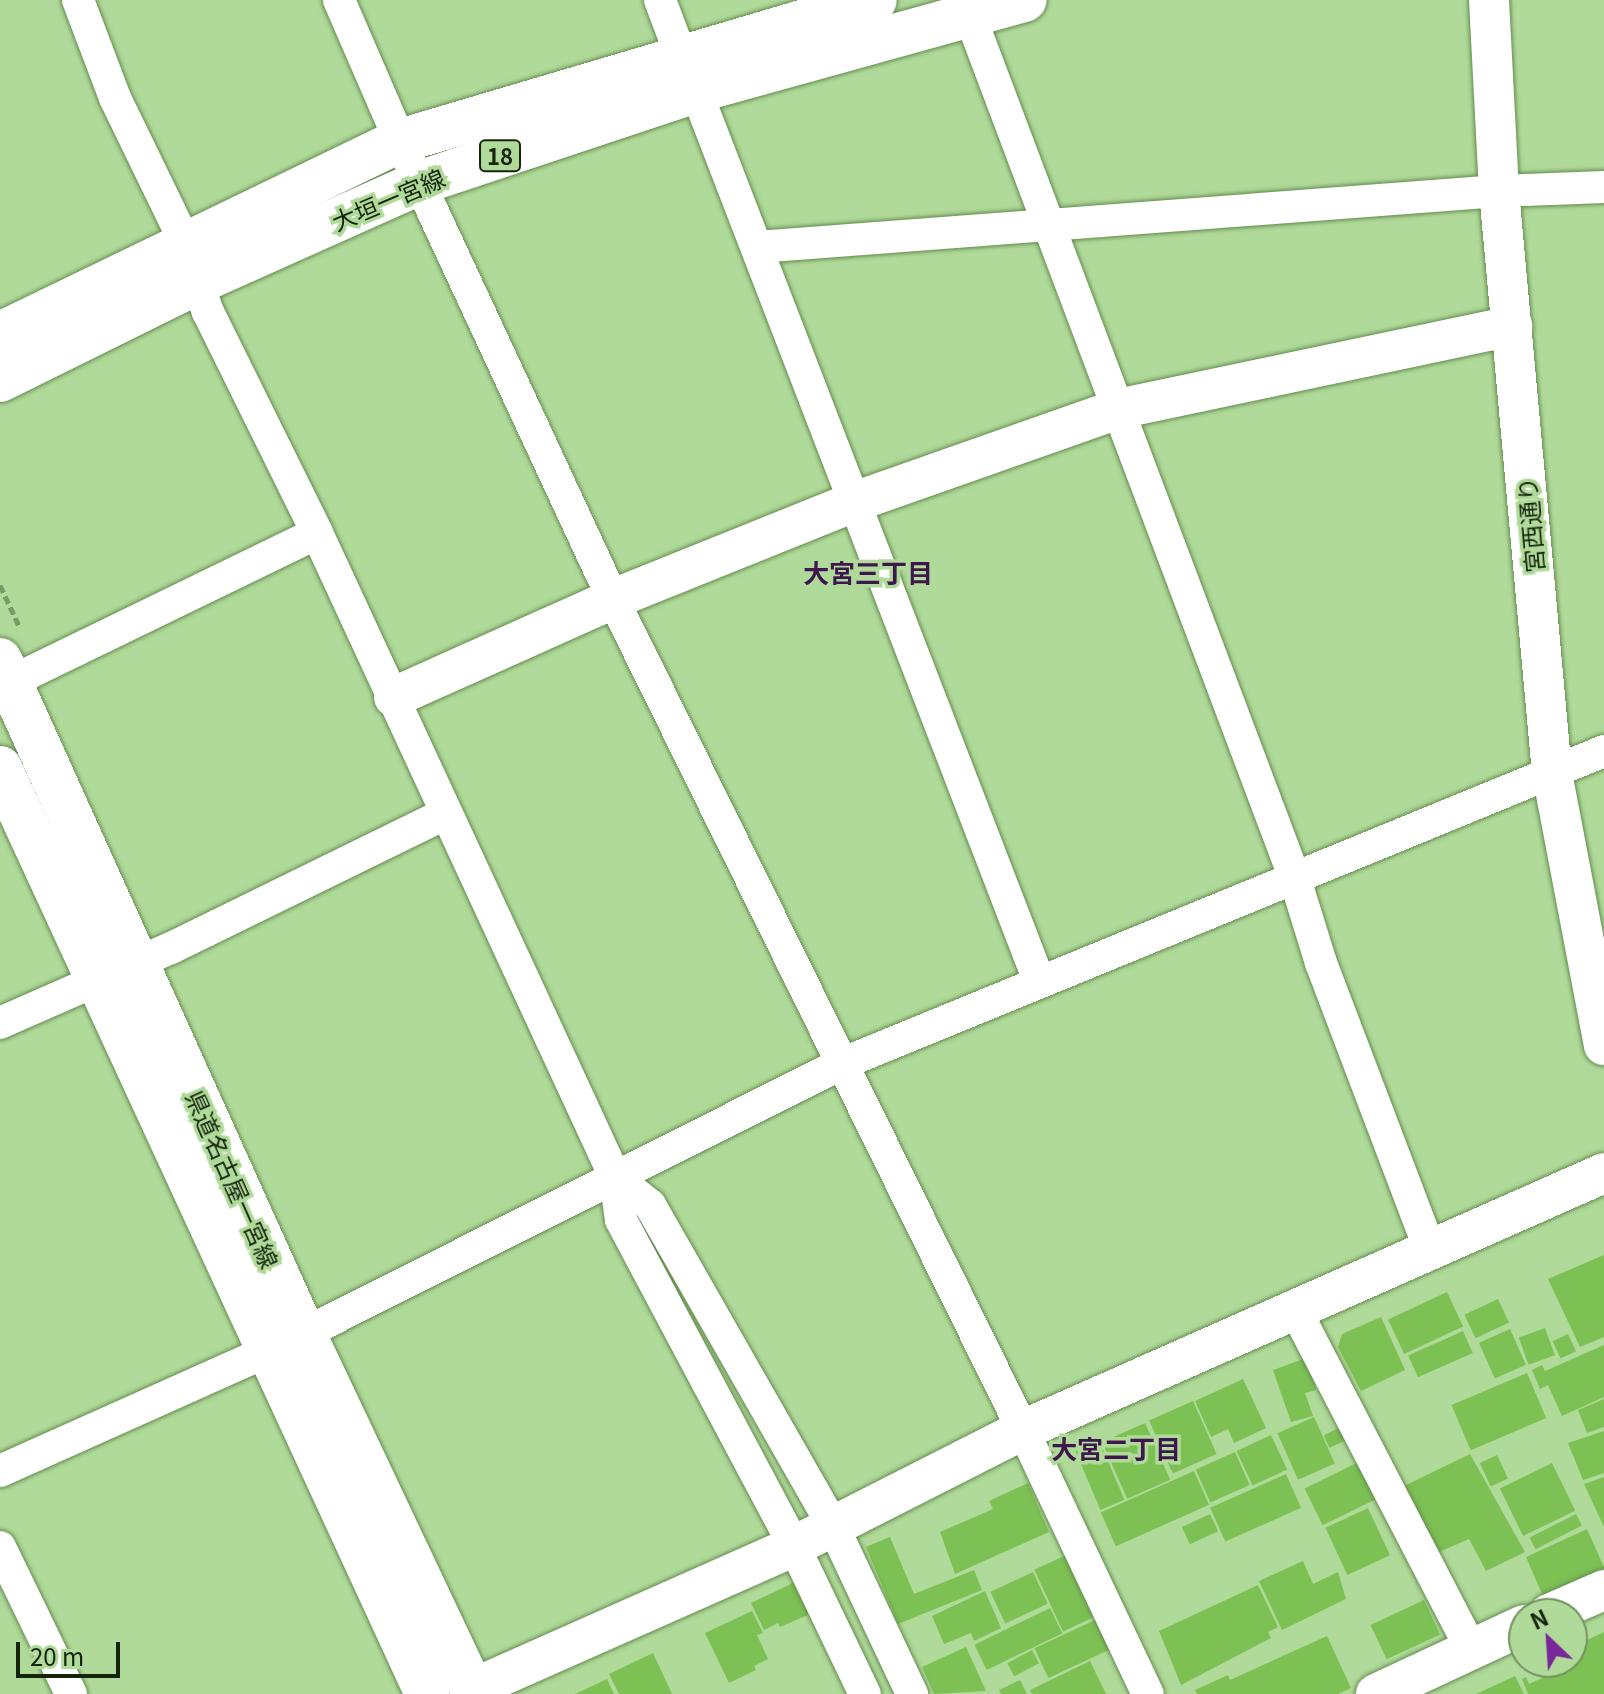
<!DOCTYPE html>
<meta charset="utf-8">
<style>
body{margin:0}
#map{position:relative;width:1604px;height:1694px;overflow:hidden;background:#b0da9a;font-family:Georgia,"Noto Sans JP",serif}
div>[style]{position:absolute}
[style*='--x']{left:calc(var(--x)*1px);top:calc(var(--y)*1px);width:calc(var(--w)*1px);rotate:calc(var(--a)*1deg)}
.building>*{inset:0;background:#7dc054;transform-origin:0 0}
.path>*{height:5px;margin-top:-2.5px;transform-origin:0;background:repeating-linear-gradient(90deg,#7a9b68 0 8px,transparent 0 12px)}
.roads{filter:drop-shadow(0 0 2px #658c50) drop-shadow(0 0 2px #658c50)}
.minor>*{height:32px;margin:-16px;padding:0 16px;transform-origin:16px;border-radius:16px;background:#fff}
.tertiary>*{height:40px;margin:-20px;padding:0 20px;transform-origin:20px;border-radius:20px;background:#fff}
.secondary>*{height:44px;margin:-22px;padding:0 22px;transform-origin:22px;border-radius:22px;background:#fff}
.primary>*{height:44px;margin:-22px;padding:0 22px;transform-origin:22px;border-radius:22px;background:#fff}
span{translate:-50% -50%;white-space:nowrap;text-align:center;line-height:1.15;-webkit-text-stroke:7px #b0da9a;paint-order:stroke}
.shield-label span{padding:2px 6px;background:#b0da9a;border:2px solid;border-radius:6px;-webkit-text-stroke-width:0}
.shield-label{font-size:22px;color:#15250c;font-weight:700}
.street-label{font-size:24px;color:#15250c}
.neighbourhood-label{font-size:26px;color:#3d174d;font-weight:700}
.north{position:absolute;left:1508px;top:1598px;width:80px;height:80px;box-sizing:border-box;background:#b0da9a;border:2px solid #729261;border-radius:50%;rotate:335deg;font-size:22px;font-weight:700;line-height:32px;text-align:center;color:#15250c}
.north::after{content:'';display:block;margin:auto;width:28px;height:36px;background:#7a2899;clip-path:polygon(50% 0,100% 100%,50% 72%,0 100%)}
.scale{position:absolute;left:16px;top:1642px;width:104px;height:36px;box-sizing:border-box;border:4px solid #15250c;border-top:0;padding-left:10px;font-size:24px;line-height:28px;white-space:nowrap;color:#15250c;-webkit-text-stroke:6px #b0da9a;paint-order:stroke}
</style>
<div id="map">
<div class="building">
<div style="clip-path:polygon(1604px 1255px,1604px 1337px,1580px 1347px,1548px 1279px)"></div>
<div style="left:1447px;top:1292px;width:38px;height:65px;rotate:65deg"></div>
<div style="left:1498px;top:1299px;width:26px;height:37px;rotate:65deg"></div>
<div style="clip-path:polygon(1381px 1317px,1405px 1370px,1361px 1391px,1338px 1347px,1342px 1334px)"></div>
<div style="left:1545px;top:1328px;width:29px;height:28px;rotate:70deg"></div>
<div style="left:1510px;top:1329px;width:39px;height:34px;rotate:66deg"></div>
<div style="left:1463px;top:1331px;width:24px;height:60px;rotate:66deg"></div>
<div style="left:1568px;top:1334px;width:19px;height:17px;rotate:65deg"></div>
<div style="clip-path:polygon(1604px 1345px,1604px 1397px,1562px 1416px,1548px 1385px,1540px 1389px,1532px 1370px,1542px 1365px,1545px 1371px)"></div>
<div style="clip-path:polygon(1306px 1358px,1316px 1390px,1305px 1393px,1313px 1416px,1291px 1422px,1273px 1370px)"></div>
<div style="left:1527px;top:1373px;width:49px;height:82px;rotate:67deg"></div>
<div style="clip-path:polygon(1243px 1379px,1266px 1428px,1234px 1443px,1228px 1429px,1211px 1437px,1195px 1401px)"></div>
<div style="clip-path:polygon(1604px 1399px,1604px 1427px,1587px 1433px,1578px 1410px)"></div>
<div style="left:1193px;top:1401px;width:58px;height:48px;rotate:66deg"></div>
<div style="left:1314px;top:1417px;width:51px;height:40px;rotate:66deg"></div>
<div style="left:1145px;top:1423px;width:62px;height:47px;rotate:66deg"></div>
<div style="left:1339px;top:1428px;width:14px;height:17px;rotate:65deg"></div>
<div style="clip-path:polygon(1604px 1431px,1604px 1473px,1583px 1480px,1568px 1443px)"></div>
<div style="left:1271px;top:1435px;width:38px;height:38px;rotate:65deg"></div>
<div style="left:1099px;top:1440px;width:65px;height:26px;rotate:67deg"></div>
<div style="left:1235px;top:1452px;width:36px;height:43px;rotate:66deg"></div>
<div style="clip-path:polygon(1470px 1454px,1525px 1552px,1486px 1571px,1469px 1539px,1439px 1552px,1431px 1536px,1427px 1538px,1402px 1487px)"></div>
<div style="left:1497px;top:1455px;width:26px;height:19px;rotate:65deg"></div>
<div style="left:1363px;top:1460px;width:41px;height:65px;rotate:64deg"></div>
<div style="left:1552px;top:1463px;width:53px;height:58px;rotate:64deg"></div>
<div style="left:1194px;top:1471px;width:37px;height:102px;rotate:66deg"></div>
<div style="left:1286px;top:1474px;width:37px;height:83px;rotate:66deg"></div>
<div style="clip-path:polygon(1604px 1477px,1604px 1527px,1584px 1484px)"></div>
<div style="clip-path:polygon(1028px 1483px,1049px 1532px,955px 1574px,940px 1532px,993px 1509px,989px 1501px)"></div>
<div style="left:1368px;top:1508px;width:52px;height:47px;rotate:65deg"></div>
<div style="left:1210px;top:1514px;width:19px;height:31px;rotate:65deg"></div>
<div style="left:1576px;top:1514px;width:13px;height:52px;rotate:63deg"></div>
<div style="clip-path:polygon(1587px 1529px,1604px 1567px,1604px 1577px,1546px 1603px,1526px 1557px)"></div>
<div style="clip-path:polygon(890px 1537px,914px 1594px,974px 1570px,982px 1590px,898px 1624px,866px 1547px)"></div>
<div style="left:1066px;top:1555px;width:68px;height:35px;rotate:65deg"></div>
<div style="clip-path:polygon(1303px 1561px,1313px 1584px,1338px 1572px,1346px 1599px,1282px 1630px,1259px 1581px)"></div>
<div style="left:1033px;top:1572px;width:35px;height:47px;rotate:65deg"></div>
<div style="clip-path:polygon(795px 1582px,810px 1614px,780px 1627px,778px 1623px,764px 1630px,751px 1603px)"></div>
<div style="clip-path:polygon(1258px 1585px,1278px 1627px,1268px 1632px,1271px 1638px,1181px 1685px,1159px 1631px)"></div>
<div style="clip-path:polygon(985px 1591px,1001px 1628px,974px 1641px,971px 1633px,944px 1644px,932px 1616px)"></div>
<div style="left:1424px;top:1600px;width:38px;height:59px;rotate:65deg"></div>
<div style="left:1050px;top:1608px;width:28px;height:84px;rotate:64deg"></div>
<div style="clip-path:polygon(752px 1611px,763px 1633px,757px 1635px,768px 1659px,754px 1666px,756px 1670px,729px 1683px,705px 1633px)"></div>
<div style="left:1097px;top:1619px;width:33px;height:69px;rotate:65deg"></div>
<div style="clip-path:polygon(1604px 1632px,1604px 1694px,1528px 1694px,1522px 1679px,1526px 1677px,1529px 1684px,1542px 1678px,1536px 1664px,1572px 1662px,1572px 1647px)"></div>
<div style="clip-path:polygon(1327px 1636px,1351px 1688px,1338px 1694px,1197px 1694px,1195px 1690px,1228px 1675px,1230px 1680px)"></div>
<div style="clip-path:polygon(966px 1647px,986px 1691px,934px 1694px,922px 1667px)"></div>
<div style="left:1032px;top:1650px;width:15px;height:28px;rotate:62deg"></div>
<div style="clip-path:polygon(653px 1653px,672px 1694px,619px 1694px,609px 1674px)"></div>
<div style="clip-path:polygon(1090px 1661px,1106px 1694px,1032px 1694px,1030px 1690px)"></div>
<div style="clip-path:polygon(1515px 1676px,1524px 1694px,1476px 1694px)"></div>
<div style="clip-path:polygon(607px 1679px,614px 1694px,575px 1694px)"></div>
<div style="clip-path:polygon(1020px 1680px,1027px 1694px,1001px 1694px,999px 1690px)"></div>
</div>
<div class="path">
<div style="--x:0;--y:585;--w:47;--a:65.1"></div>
</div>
<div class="roads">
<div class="minor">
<div style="--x:78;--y:0;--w:105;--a:69.3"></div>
<div style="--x:115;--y:98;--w:162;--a:64.1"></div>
<div style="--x:339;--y:0;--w:154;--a:66.6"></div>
<div style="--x:400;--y:141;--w:505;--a:65.06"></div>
<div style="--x:613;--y:599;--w:927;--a:63.74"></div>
<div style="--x:1023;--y:1430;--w:292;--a:64.7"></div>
<div style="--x:660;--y:0;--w:60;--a:69.4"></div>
<div style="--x:970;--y:16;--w:922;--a:69.36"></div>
<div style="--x:1295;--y:879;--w:88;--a:72.8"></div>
<div style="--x:1321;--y:963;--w:307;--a:69.2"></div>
<div style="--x:696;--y:91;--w:954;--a:68.92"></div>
<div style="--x:757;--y:247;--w:744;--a:-4.32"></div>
<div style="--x:1499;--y:191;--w:105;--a:-2.2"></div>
<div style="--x:198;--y:282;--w:32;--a:72"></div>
<div style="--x:208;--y:312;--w:246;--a:63.7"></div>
<div style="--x:317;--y:533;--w:710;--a:65.17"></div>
<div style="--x:615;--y:1177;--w:43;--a:82.1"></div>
<div style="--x:621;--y:1220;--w:369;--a:62"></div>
<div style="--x:794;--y:1546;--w:164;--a:64.4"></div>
<div style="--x:0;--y:687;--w:352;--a:-25.9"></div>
<div style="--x:0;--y:1023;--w:187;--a:-23.7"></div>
<div style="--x:171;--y:948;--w:305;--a:-26.1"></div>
<div style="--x:615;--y:1177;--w:45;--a:38.7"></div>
<div style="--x:650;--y:1205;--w:369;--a:60.3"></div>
<div style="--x:833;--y:1526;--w:186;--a:64.8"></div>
<div style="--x:1296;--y:1311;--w:380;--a:62.6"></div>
<div style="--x:0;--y:1471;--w:297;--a:-24.1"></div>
<div style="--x:271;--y:1350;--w:638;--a:-26.65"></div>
<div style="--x:841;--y:1064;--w:825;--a:-22.3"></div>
<div style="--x:0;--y:1547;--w:163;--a:64.2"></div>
</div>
<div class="tertiary">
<div style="--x:1489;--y:0;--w:191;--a:87"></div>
<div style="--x:1499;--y:191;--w:584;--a:84.8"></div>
<div style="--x:1552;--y:773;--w:277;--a:79.2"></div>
<div style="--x:394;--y:697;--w:240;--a:-24.1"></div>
<div style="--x:613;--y:599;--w:260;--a:-21.9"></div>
<div style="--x:854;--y:502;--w:280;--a:-19.4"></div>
<div style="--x:1118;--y:409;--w:403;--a:-11.9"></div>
<div style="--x:1549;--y:1614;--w:60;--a:-23.6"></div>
<div style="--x:472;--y:1689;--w:352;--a:-23.9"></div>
<div style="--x:794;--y:1546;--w:257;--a:-26.9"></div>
<div style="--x:1023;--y:1430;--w:635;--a:-23.86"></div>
<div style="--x:1376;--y:1694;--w:163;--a:-25"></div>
</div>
<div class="secondary">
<div style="--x:0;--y:660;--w:737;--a:65.73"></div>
<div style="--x:303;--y:1332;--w:400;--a:64.7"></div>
<div style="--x:0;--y:768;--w:1020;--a:65.24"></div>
</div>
<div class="primary">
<div style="--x:0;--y:334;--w:444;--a:-25.8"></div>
<div style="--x:400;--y:141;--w:495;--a:-16.5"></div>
<div style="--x:0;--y:380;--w:221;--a:-26.3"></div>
<div style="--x:198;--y:282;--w:242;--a:-24.1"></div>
<div style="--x:419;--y:183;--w:292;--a:-18.4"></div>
<div style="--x:696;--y:91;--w:341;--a:-15.5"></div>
</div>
</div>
<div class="shield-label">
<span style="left:500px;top:156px">18</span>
</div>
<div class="street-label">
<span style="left:388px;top:199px;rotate:-23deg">大垣一宮線</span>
<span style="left:1530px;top:525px;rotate:-95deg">宮西通り</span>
<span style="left:233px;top:1179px;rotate:66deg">県道名古屋一宮線</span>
</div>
<div class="neighbourhood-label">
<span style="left:868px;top:572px">大宮三丁目</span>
<span style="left:1116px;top:1448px">大宮二丁目</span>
</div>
<div class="north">N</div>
<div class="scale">20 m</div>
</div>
